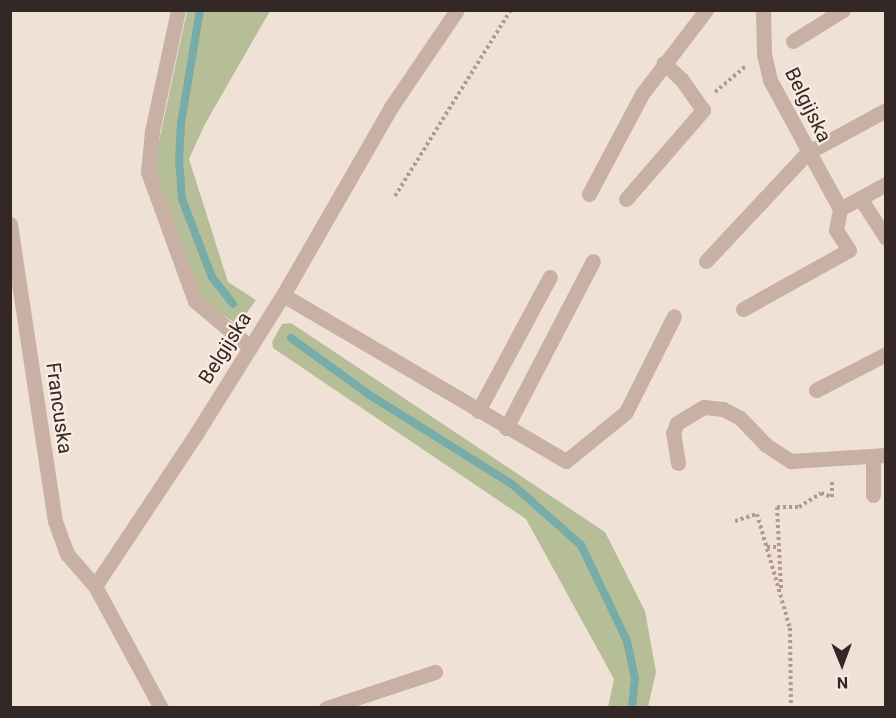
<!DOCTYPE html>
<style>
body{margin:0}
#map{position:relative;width:896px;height:718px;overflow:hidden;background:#f0e1d7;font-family:Roboto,sans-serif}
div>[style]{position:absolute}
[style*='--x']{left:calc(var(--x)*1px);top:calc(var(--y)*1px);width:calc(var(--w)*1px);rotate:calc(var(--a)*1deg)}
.green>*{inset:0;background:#b6be98}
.stream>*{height:8px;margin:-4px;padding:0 4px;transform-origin:4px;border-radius:4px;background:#77aca8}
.path>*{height:4px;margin-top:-2px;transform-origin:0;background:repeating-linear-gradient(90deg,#b39a8e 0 3px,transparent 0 6px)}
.minor>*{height:15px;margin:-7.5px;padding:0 7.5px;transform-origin:7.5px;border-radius:7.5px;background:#c8b0a4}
span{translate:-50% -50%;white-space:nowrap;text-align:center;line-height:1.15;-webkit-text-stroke:4.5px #f8ece3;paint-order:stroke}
.street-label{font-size:20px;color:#332825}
.frame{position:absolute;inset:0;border:12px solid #332825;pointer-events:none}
.north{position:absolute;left:812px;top:634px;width:60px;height:60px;-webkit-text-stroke:4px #f8ece3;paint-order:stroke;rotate:179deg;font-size:16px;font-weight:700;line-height:24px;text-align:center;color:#332825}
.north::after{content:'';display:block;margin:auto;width:21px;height:27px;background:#332825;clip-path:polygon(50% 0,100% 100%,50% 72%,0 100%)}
</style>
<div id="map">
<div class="green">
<div style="clip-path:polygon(187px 11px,270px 11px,205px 124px,189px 159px,228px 282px,256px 300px,238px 325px,200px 299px,153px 169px)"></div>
<div style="clip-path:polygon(291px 323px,605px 532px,645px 611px,656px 672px,648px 707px,608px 707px,614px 679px,526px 519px,273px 348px,272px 342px,282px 324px)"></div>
</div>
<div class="stream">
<div style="--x:200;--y:10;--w:115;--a:99.5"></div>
<div style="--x:181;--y:123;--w:36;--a:93"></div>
<div style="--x:179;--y:159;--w:40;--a:85.7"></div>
<div style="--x:182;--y:199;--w:84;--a:69"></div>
<div style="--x:212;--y:277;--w:34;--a:52"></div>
<div style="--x:291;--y:338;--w:95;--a:36"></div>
<div style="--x:368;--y:394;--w:171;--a:32.1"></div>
<div style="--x:513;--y:485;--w:91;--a:41.4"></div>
<div style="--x:581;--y:545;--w:106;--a:64.4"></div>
<div style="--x:627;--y:641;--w:38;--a:78"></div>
<div style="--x:635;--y:678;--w:30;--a:96"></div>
</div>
<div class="path">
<div style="--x:715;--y:92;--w:40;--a:-40"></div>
<div style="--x:395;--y:196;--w:219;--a:-58.1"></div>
<div style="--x:735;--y:521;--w:23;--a:-18"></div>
<div style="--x:757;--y:514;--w:119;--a:73.9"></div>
<div style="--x:790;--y:628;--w:80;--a:89.3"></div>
<div style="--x:767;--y:547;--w:12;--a:0"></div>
<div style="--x:781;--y:588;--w:81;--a:-92.8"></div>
<div style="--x:777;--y:507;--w:22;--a:0"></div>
<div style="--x:799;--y:507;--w:26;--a:-32"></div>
<div style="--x:821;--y:493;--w:12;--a:20"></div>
<div style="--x:832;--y:497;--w:17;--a:-90"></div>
</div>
<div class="minor">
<div style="--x:178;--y:10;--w:124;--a:102.1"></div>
<div style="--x:152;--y:131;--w:41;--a:95.6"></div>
<div style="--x:148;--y:172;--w:137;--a:70"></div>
<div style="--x:195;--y:301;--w:72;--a:39.9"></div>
<div style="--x:763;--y:10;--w:44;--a:88.7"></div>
<div style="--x:764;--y:54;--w:27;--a:77"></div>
<div style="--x:770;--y:80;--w:147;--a:61.5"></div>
<div style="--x:793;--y:41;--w:59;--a:-31.8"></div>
<div style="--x:589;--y:194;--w:113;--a:-62.1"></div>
<div style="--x:642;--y:94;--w:106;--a:-52.7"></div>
<div style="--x:860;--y:198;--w:48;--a:57"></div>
<div style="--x:626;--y:199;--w:118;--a:-49.1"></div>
<div style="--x:703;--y:110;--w:37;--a:-125"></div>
<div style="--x:682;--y:80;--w:25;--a:-137"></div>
<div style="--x:10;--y:224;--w:300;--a:81.4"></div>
<div style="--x:55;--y:521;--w:35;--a:70"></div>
<div style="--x:67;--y:554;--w:43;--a:48.8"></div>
<div style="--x:706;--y:261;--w:148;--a:-46.9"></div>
<div style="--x:807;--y:153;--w:90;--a:-28.6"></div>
<div style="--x:283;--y:295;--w:328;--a:30.4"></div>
<div style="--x:566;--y:461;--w:77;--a:-39.2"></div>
<div style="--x:626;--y:412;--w:107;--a:-63.4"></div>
<div style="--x:743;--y:309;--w:121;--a:-29.1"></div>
<div style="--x:849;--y:250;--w:24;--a:-123"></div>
<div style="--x:836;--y:230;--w:21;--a:-79"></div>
<div style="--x:840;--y:209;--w:52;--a:-28.5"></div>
<div style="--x:816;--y:390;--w:79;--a:-27.2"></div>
<div style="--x:478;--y:411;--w:152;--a:-61.8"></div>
<div style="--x:506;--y:428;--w:188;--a:-62.5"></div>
<div style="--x:873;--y:456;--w:39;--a:90"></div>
<div style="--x:678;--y:463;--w:30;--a:-99"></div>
<div style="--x:673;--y:433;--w:11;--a:-68"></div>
<div style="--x:677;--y:423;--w:31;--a:-31"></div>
<div style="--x:704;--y:407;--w:19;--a:6"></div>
<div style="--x:723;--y:409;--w:19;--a:28"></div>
<div style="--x:740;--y:418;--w:37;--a:46"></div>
<div style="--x:766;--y:445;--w:30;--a:33"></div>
<div style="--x:791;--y:461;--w:95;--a:-3.6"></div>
<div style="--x:161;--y:708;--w:139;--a:-118.4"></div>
<div style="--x:95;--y:586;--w:182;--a:-56.4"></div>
<div style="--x:196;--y:434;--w:164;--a:-58"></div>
<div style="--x:283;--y:295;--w:217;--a:-60.1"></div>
<div style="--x:391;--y:107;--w:117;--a:-55.8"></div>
<div style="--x:326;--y:708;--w:115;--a:-18.3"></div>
</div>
<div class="street-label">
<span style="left:808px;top:105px;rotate:64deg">Belgijska</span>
<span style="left:225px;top:348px;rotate:-58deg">Belgijska</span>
<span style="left:59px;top:408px;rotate:82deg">Francuska</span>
</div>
<div class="frame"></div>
<div class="north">N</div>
</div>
